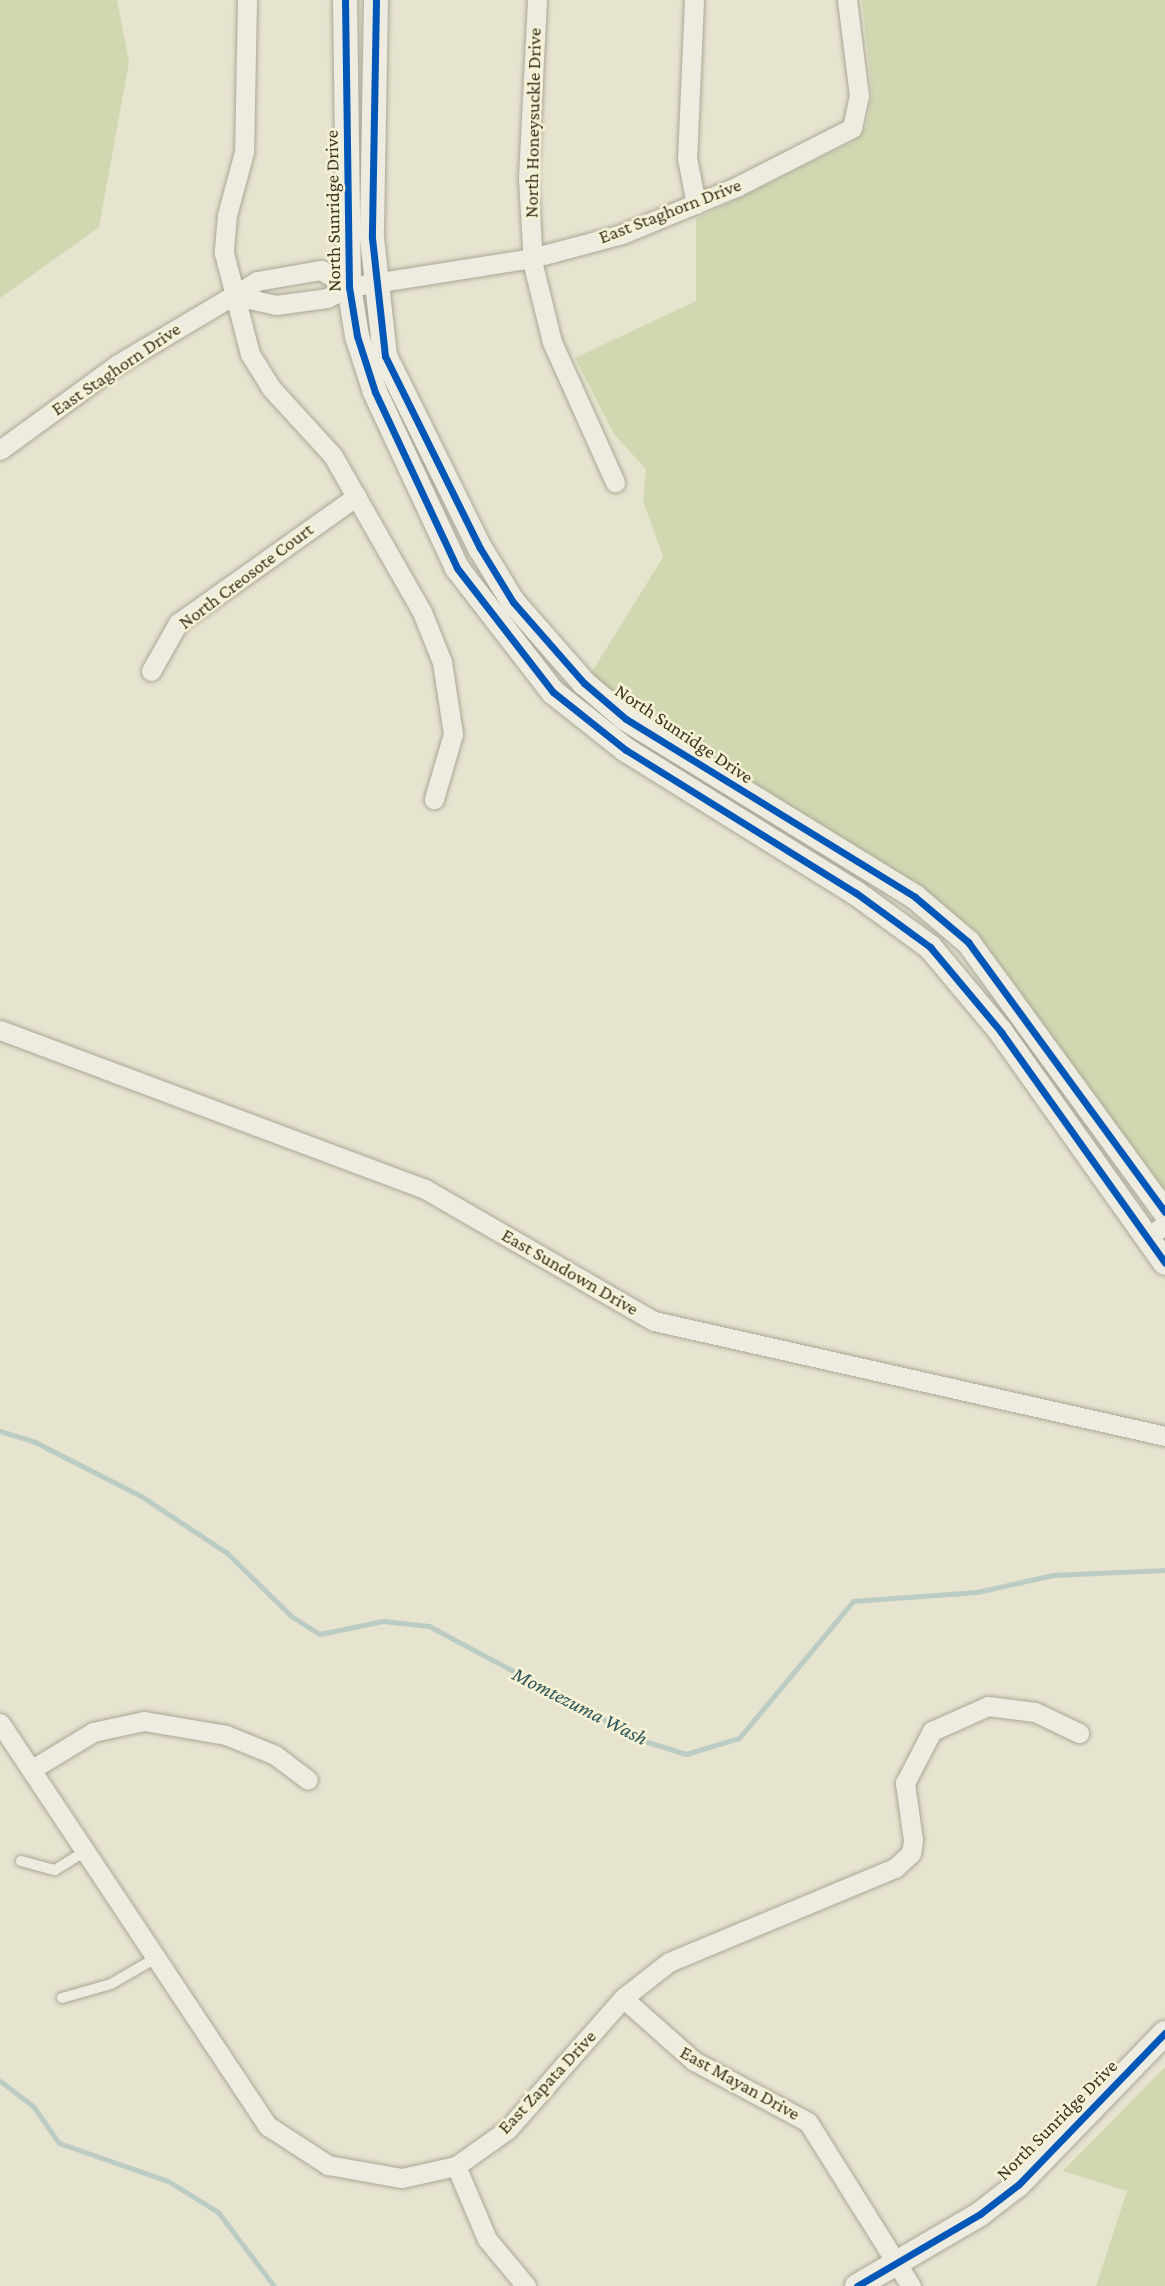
<!DOCTYPE html>
<style>
body{margin:0}
#map{position:relative;width:1165px;height:2286px;overflow:hidden;background:#e6e3cf;font-family:"Crimson Pro",serif}
div>[style]{position:absolute}
[style*='--x']{left:calc(var(--x)*1px);top:calc(var(--y)*1px);width:calc(var(--w)*1px);rotate:calc(var(--a)*1deg)}
.green>*{inset:0;background:#d0d7b1}
.stream>*{height:5px;margin:-2.5px;padding:0 2.5px;transform-origin:2.5px;border-radius:2.5px;background:#baccc4}
.roads{filter:drop-shadow(0 0 2px #aba797) drop-shadow(0 0 2px #aba797)}
.service>*{height:10px;margin:-5px;padding:0 5px;transform-origin:5px;border-radius:5px;background:#eeece0}
.minor>*{height:19px;margin:-9.5px;padding:0 9.5px;transform-origin:9.5px;border-radius:9.5px;background:#eeece0}
.tertiary>*{height:24px;margin:-12px;padding:0 12px;transform-origin:12px;border-radius:12px;background:#eeece0}
.cycleway>*{height:7px;margin:-3.5px;padding:0 3.5px;transform-origin:3.5px;border-radius:3.5px;background:#0057b8}
span{translate:-50% -50%;white-space:nowrap;text-align:center;line-height:1.15;-webkit-text-stroke:5px #f6f2d6;paint-order:stroke}
.street-label{font-size:19px;color:#3a311f}
.water-label{font-size:21px;color:#2e555a;font-style:italic}
</style>
<div id="map">
<div class="green">
<div style="clip-path:polygon(0 0,117px 0,129px 62px,99px 227px,0 298px)"></div>
<div style="clip-path:polygon(862px 0,1165px 0,1165px 1189px,1159px 1193px,1008px 974px,959px 922px,649px 722px,590px 675px,663px 557px,643px 501px,646px 469px,614px 434px,575px 358px,696px 301px,696px 219px,854px 141px,866px 127px,872px 93px)"></div>
<div style="clip-path:polygon(1165px 2067px,1165px 2286px,1096px 2286px,1127px 2191px,1063px 2171px)"></div>
</div>
<div class="stream">
<div style="--x:0;--y:1431;--w:37;--a:17"></div>
<div style="--x:35;--y:1442;--w:119;--a:27"></div>
<div style="--x:141;--y:1496;--w:103;--a:33.5"></div>
<div style="--x:227;--y:1553;--w:90;--a:44.5"></div>
<div style="--x:291;--y:1616;--w:34;--a:32"></div>
<div style="--x:320;--y:1634;--w:64;--a:-11.7"></div>
<div style="--x:383;--y:1621;--w:46;--a:6.2"></div>
<div style="--x:429;--y:1626;--w:244;--a:28.1"></div>
<div style="--x:644;--y:1741;--w:44;--a:17.2"></div>
<div style="--x:686;--y:1754;--w:55;--a:-16.8"></div>
<div style="--x:739;--y:1738;--w:178;--a:-50.2"></div>
<div style="--x:853;--y:1601;--w:124;--a:-4.2"></div>
<div style="--x:977;--y:1592;--w:78;--a:-12.6"></div>
<div style="--x:1053;--y:1575;--w:112;--a:-2.6"></div>
<div style="--x:0;--y:2081;--w:41;--a:37.1"></div>
<div style="--x:33;--y:2106;--w:45;--a:54.9"></div>
<div style="--x:59;--y:2143;--w:115;--a:19.2"></div>
<div style="--x:168;--y:2181;--w:59;--a:31.8"></div>
<div style="--x:218;--y:2212;--w:93;--a:52.9"></div>
</div>
<div class="roads">
<div class="service">
<div style="--x:21;--y:1861;--w:35;--a:15"></div>
<div style="--x:55;--y:1870;--w:36;--a:-32"></div>
<div style="--x:62;--y:1998;--w:51;--a:-15.9"></div>
<div style="--x:111;--y:1984;--w:50;--a:-30.2"></div>
</div>
<div class="minor">
<div style="--x:247;--y:0;--w:152;--a:91.1"></div>
<div style="--x:244;--y:152;--w:65;--a:105.1"></div>
<div style="--x:227;--y:215;--w:38;--a:95"></div>
<div style="--x:224;--y:253;--w:104;--a:75.6"></div>
<div style="--x:250;--y:354;--w:40;--a:58"></div>
<div style="--x:271;--y:388;--w:92;--a:47.6"></div>
<div style="--x:333;--y:456;--w:180;--a:60.3"></div>
<div style="--x:422;--y:612;--w:54;--a:68.2"></div>
<div style="--x:442;--y:662;--w:73;--a:81.3"></div>
<div style="--x:453;--y:734;--w:68;--a:106.3"></div>
<div style="--x:537;--y:0;--w:178;--a:92.9"></div>
<div style="--x:528;--y:178;--w:87;--a:86.7"></div>
<div style="--x:533;--y:265;--w:79;--a:76.1"></div>
<div style="--x:552;--y:342;--w:154;--a:65.8"></div>
<div style="--x:694;--y:0;--w:158;--a:92.5"></div>
<div style="--x:687;--y:158;--w:47;--a:78.9"></div>
<div style="--x:236;--y:296;--w:41;--a:12.7"></div>
<div style="--x:276;--y:305;--w:51;--a:-7.8"></div>
<div style="--x:327;--y:298;--w:25;--a:-27"></div>
<div style="--x:349;--y:287;--w:185;--a:-9"></div>
<div style="--x:532;--y:258;--w:93;--a:-14.9"></div>
<div style="--x:622;--y:234;--w:123;--a:-22.4"></div>
<div style="--x:736;--y:187;--w:130;--a:-27"></div>
<div style="--x:852;--y:128;--w:33;--a:-78"></div>
<div style="--x:859;--y:96;--w:97;--a:-97.1"></div>
<div style="--x:0;--y:450;--w:146;--a:-36.1"></div>
<div style="--x:118;--y:364;--w:162;--a:-30.8"></div>
<div style="--x:257;--y:281;--w:65;--a:-9.8"></div>
<div style="--x:321;--y:270;--w:33;--a:31"></div>
<div style="--x:151;--y:671;--w:55;--a:-60.6"></div>
<div style="--x:178;--y:623;--w:219;--a:-35.4"></div>
<div style="--x:0;--y:1030;--w:454;--a:20.5"></div>
<div style="--x:425;--y:1189;--w:264;--a:30"></div>
<div style="--x:654;--y:1321;--w:524;--a:12.68"></div>
<div style="--x:1147;--y:1237;--w:22;--a:-34"></div>
<div style="--x:0;--y:1723;--w:484;--a:56.4"></div>
<div style="--x:268;--y:2126;--w:72;--a:33"></div>
<div style="--x:328;--y:2165;--w:75;--a:10"></div>
<div style="--x:402;--y:2178;--w:55;--a:-12.5"></div>
<div style="--x:456;--y:2166;--w:64;--a:-35.4"></div>
<div style="--x:508;--y:2129;--w:174;--a:-48.7"></div>
<div style="--x:623;--y:1998;--w:58;--a:-38"></div>
<div style="--x:669;--y:1962;--w:245;--a:-22.6"></div>
<div style="--x:895;--y:1868;--w:22;--a:-43"></div>
<div style="--x:911;--y:1853;--w:13;--a:-81"></div>
<div style="--x:913;--y:1840;--w:58;--a:-98"></div>
<div style="--x:905;--y:1783;--w:59;--a:-62.6"></div>
<div style="--x:932;--y:1731;--w:61;--a:-24.1"></div>
<div style="--x:988;--y:1706;--w:47;--a:7.3"></div>
<div style="--x:1035;--y:1712;--w:49;--a:25.5"></div>
<div style="--x:34;--y:1768;--w:69;--a:-31.4"></div>
<div style="--x:93;--y:1732;--w:52;--a:-12.2"></div>
<div style="--x:144;--y:1721;--w:83;--a:9.7"></div>
<div style="--x:226;--y:1735;--w:53;--a:22.2"></div>
<div style="--x:275;--y:1755;--w:41;--a:37.1"></div>
<div style="--x:623;--y:1998;--w:95;--a:41.6"></div>
<div style="--x:694;--y:2061;--w:129;--a:28.2"></div>
<div style="--x:808;--y:2122;--w:194;--a:57.9"></div>
<div style="--x:456;--y:2166;--w:79;--a:67"></div>
<div style="--x:487;--y:2239;--w:61;--a:50.3"></div>
</div>
<div class="tertiary">
<div style="--x:345;--y:0;--w:287;--a:89.2"></div>
<div style="--x:349;--y:287;--w:50;--a:80.7"></div>
<div style="--x:357;--y:336;--w:59;--a:72.2"></div>
<div style="--x:375;--y:392;--w:194;--a:65"></div>
<div style="--x:457;--y:568;--w:157;--a:52.3"></div>
<div style="--x:553;--y:692;--w:93;--a:38.5"></div>
<div style="--x:626;--y:750;--w:271;--a:31.9"></div>
<div style="--x:856;--y:893;--w:92;--a:36.1"></div>
<div style="--x:930;--y:947;--w:111;--a:50.1"></div>
<div style="--x:1001;--y:1032;--w:283;--a:54.6"></div>
<div style="--x:376;--y:0;--w:238;--a:91"></div>
<div style="--x:372;--y:238;--w:119;--a:83.7"></div>
<div style="--x:385;--y:356;--w:214;--a:63.7"></div>
<div style="--x:480;--y:548;--w:63;--a:58.6"></div>
<div style="--x:513;--y:602;--w:108;--a:48.8"></div>
<div style="--x:584;--y:683;--w:55;--a:40.6"></div>
<div style="--x:626;--y:719;--w:339;--a:31.6"></div>
<div style="--x:915;--y:897;--w:70;--a:40.3"></div>
<div style="--x:968;--y:942;--w:334;--a:53.9"></div>
<div style="--x:857;--y:2286;--w:143;--a:-30.3"></div>
<div style="--x:980;--y:2214;--w:49;--a:-37.6"></div>
<div style="--x:1019;--y:2184;--w:210;--a:-46"></div>
</div>
</div>
<div class="cycleway">
<div style="--x:345;--y:0;--w:287;--a:89.2"></div>
<div style="--x:349;--y:287;--w:50;--a:80.7"></div>
<div style="--x:357;--y:336;--w:59;--a:72.2"></div>
<div style="--x:375;--y:392;--w:194;--a:65"></div>
<div style="--x:457;--y:568;--w:157;--a:52.3"></div>
<div style="--x:553;--y:692;--w:93;--a:38.5"></div>
<div style="--x:626;--y:750;--w:271;--a:31.9"></div>
<div style="--x:856;--y:893;--w:92;--a:36.1"></div>
<div style="--x:930;--y:947;--w:111;--a:50.1"></div>
<div style="--x:1001;--y:1032;--w:283;--a:54.6"></div>
<div style="--x:376;--y:0;--w:238;--a:91"></div>
<div style="--x:372;--y:238;--w:119;--a:83.7"></div>
<div style="--x:385;--y:356;--w:214;--a:63.7"></div>
<div style="--x:480;--y:548;--w:63;--a:58.6"></div>
<div style="--x:513;--y:602;--w:108;--a:48.8"></div>
<div style="--x:584;--y:683;--w:55;--a:40.6"></div>
<div style="--x:626;--y:719;--w:339;--a:31.6"></div>
<div style="--x:915;--y:897;--w:70;--a:40.3"></div>
<div style="--x:968;--y:942;--w:334;--a:53.9"></div>
<div style="--x:857;--y:2286;--w:143;--a:-30.3"></div>
<div style="--x:980;--y:2214;--w:49;--a:-37.6"></div>
<div style="--x:1019;--y:2184;--w:210;--a:-46"></div>
</div>
<div class="street-label">
<span style="left:533px;top:123px;rotate:-89deg">North Honeysuckle Drive</span>
<span style="left:333px;top:211px;rotate:-91deg">North Sunridge Drive</span>
<span style="left:670px;top:211px;rotate:-21deg">East Staghorn Drive</span>
<span style="left:116px;top:369px;rotate:-34deg">East Staghorn Drive</span>
<span style="left:246px;top:576px;rotate:-37deg">North Creosote Court</span>
<span style="left:684px;top:734px;rotate:34deg">North Sunridge Drive</span>
<span style="left:570px;top:1272px;rotate:30deg">East Sundown Drive</span>
<span style="left:547px;top:2082px;rotate:-47deg">East Zapata Drive</span>
<span style="left:740px;top:2083px;rotate:29deg">East Mayan Drive</span>
<span style="left:1057px;top:2120px;rotate:-45deg">North Sunridge Drive</span>
</div>
<div class="water-label">
<span style="left:580px;top:1706px;rotate:27deg">Momtezuma Wash</span>
</div>
</div>
